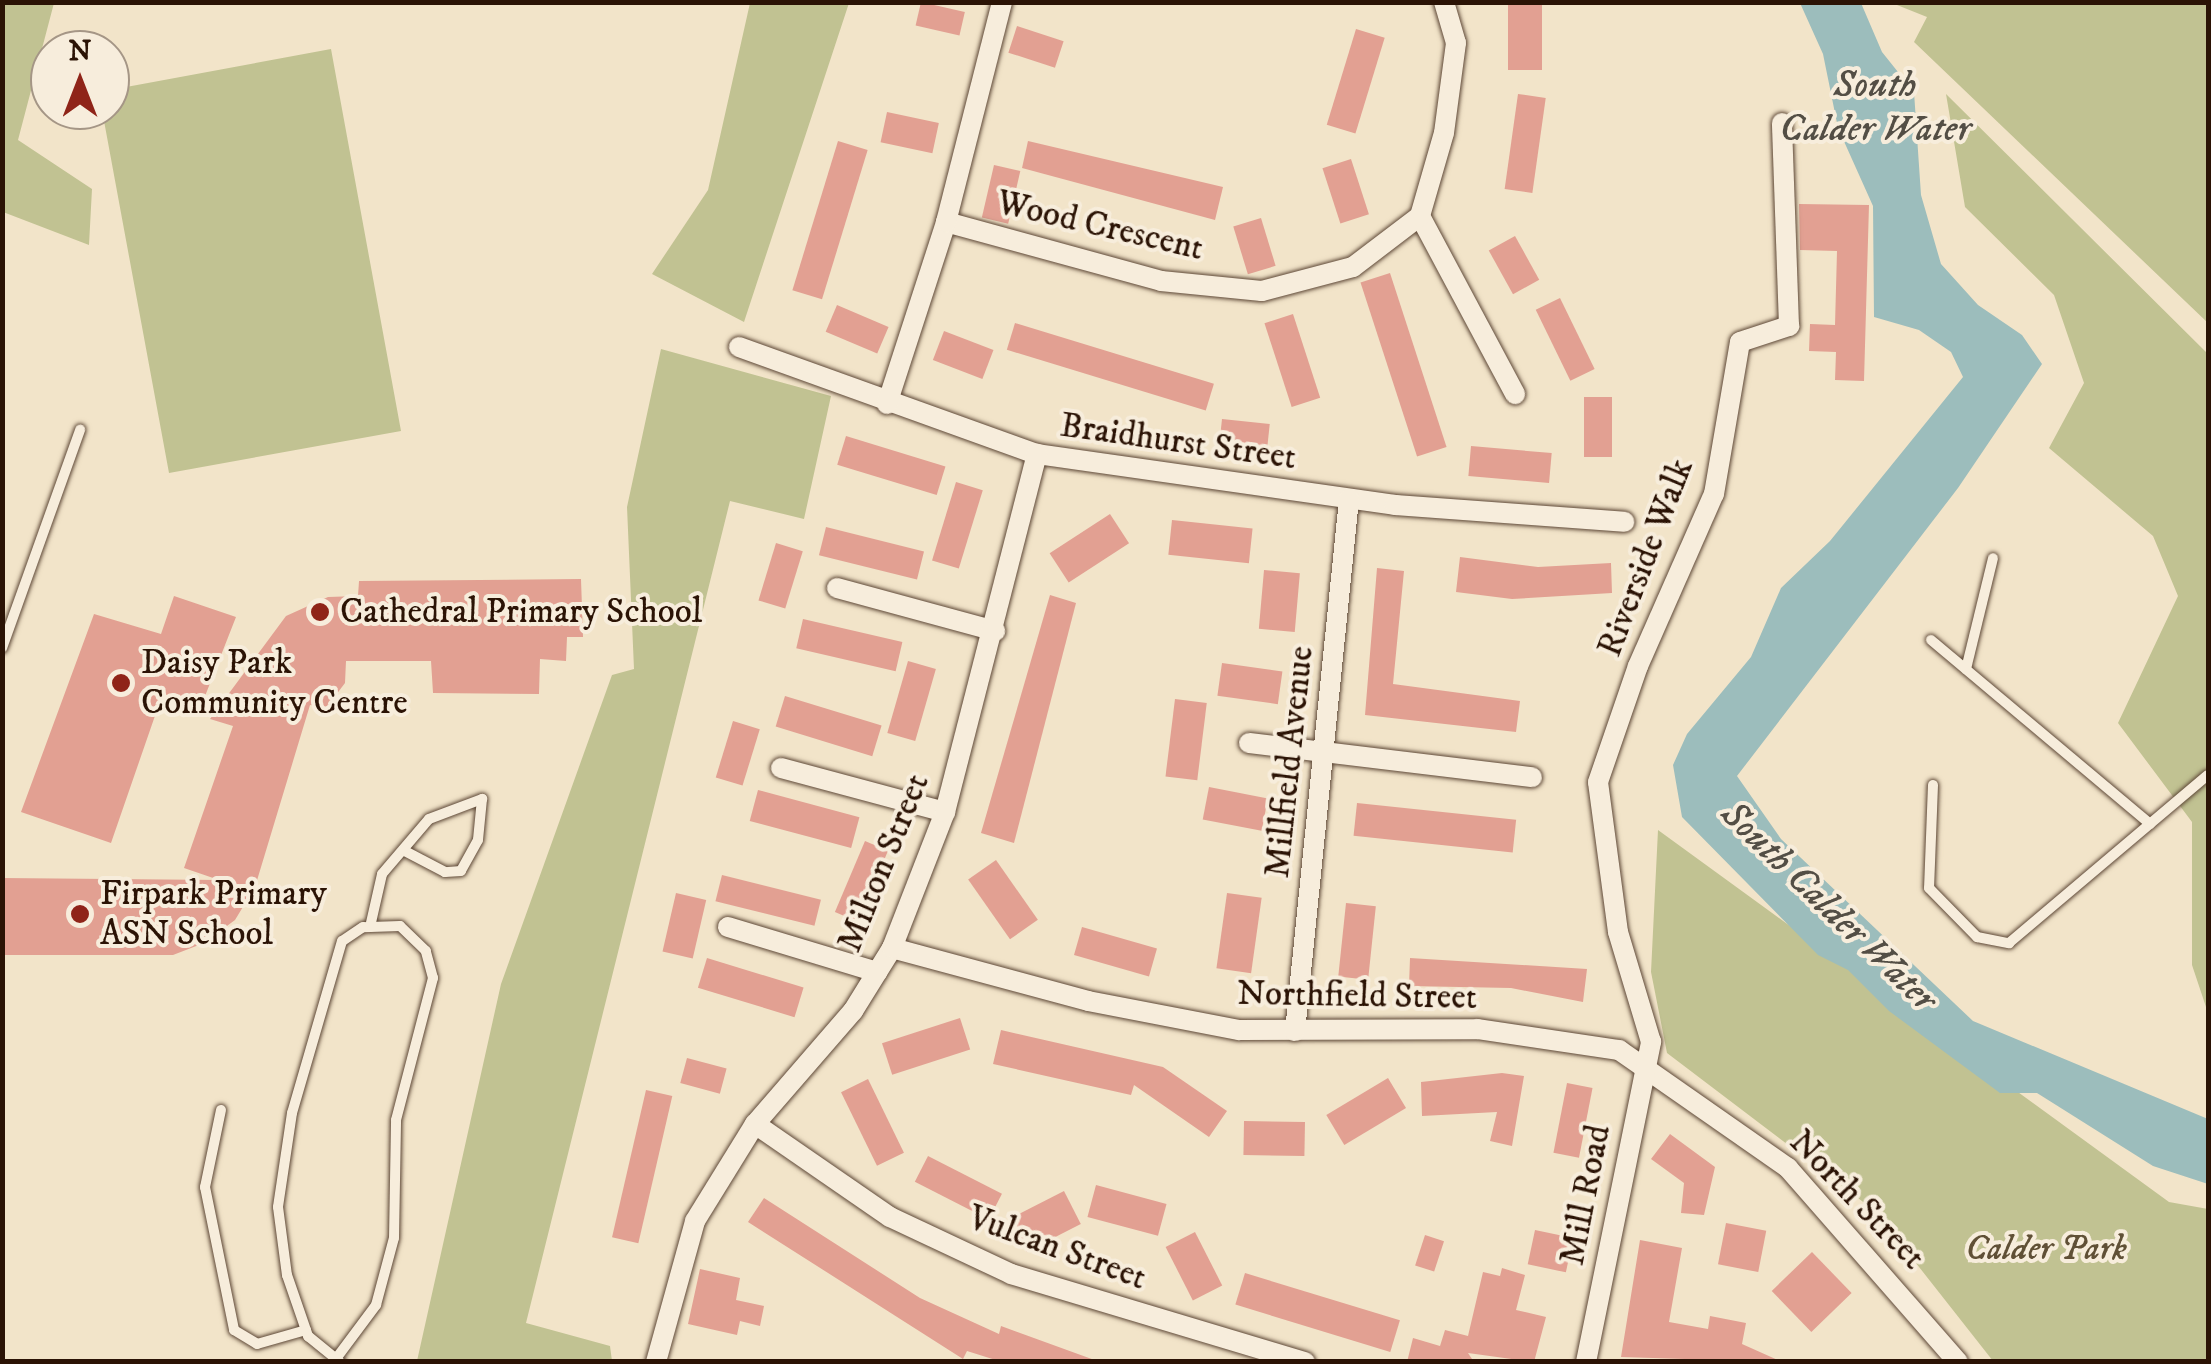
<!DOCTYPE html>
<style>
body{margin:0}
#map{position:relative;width:2211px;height:1364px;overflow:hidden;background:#f2e4c9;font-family:"IM FELL DW Pica",serif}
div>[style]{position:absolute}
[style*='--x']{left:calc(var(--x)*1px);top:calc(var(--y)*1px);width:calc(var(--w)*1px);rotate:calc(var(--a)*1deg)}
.green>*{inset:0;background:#c1c292}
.water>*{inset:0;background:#9cbdbc}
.building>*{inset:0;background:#e2a092;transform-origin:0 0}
.roads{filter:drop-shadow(0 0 2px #5d4736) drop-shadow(0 0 2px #5d4736)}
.lane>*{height:10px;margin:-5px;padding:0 5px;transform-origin:5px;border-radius:5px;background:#f7eddc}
.street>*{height:20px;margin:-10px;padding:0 10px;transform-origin:10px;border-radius:10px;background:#f7eddc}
.dots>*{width:28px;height:28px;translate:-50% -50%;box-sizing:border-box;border:5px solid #f7eddc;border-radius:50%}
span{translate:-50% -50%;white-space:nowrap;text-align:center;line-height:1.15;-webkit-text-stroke:8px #f7eddc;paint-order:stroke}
.street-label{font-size:35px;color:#2b1305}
.poi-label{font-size:35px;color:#2b1305}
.left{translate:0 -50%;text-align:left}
.park-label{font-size:35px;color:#605036;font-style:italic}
.water-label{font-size:38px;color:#534e45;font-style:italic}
.frame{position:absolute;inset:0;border:5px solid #2b1305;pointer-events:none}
.north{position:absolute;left:30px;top:30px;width:100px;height:100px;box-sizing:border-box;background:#f7eddc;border:2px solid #a59686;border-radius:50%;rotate:0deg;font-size:28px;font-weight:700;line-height:40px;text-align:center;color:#2b1305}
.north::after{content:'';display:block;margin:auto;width:35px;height:45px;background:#8f2418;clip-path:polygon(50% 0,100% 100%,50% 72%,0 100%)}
</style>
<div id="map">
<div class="green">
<div style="clip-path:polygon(2px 3px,54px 3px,18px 140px,92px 189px,89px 245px,3px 212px)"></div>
<div style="clip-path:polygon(750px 3px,849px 3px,744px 322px,652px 274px,708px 190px)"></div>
<div style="clip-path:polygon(1892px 3px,2208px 3px,2208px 323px,1914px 42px,1927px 17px)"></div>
<div style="clip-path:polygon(331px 49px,401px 431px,169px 473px,102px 110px,110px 110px,110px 90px)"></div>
<div style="clip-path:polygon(1946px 94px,2208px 354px,2208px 1013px,2192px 965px,2192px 822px,2118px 723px,2178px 596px,2153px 536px,2049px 448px,2084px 383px,2054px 295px,1965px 207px)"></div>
<div style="clip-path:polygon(661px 349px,831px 396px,804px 519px,730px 501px,526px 1323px,610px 1346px,612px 1361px,417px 1361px,501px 984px,612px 675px,634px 669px,627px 507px)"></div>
<div style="clip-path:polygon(1658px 830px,2169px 1202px,2208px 1209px,2208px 1361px,1993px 1361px,1875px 1211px,1667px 1053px,1651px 972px)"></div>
</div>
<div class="water">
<div style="clip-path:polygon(1800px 3px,1861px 3px,1882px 52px,1914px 92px,1921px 195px,1941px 264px,1978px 305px,2022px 335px,2042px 364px,1958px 488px,1737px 776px,1781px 839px,1973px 1021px,2208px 1119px,2208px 1184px,2153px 1166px,2037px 1093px,2000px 1093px,1889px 1011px,1848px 970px,1818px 955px,1682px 817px,1673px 765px,1687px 734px,1751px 657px,1781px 588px,1830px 541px,1963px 377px,1951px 352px,1919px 330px,1874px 317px,1873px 206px,1838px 128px,1823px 54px)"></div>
</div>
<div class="building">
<div style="left:921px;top:2px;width:45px;height:24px;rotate:13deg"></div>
<div style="left:1508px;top:2px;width:34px;height:68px"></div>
<div style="left:1017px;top:26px;width:49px;height:28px;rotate:18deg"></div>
<div style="left:1356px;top:29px;width:30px;height:100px;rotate:17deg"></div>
<div style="left:1518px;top:94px;width:28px;height:96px;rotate:8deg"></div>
<div style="left:887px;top:112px;width:53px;height:31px;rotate:12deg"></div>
<div style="left:838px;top:141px;width:31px;height:156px;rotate:17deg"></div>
<div style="clip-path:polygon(1028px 141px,1223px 187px,1215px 220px,1022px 168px)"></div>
<div style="left:1351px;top:159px;width:58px;height:30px;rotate:72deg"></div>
<div style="left:994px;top:165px;width:27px;height:54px;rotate:13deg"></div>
<div style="clip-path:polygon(1799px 204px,1869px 205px,1864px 381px,1835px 380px,1836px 352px,1809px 351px,1810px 324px,1835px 325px,1837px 251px,1800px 250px)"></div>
<div style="left:1261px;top:218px;width:50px;height:29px;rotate:73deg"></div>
<div style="left:1515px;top:236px;width:50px;height:30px;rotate:61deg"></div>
<div style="left:1390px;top:273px;width:183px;height:31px;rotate:72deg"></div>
<div style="left:1560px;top:298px;width:79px;height:27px;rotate:64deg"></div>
<div style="left:837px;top:305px;width:56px;height:29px;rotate:23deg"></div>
<div style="left:1293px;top:314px;width:88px;height:30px;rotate:72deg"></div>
<div style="left:1015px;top:323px;width:208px;height:28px;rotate:17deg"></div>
<div style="left:944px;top:331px;width:53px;height:31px;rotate:21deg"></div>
<div style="left:1612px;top:397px;width:60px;height:28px;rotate:90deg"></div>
<div style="left:1222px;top:419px;width:48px;height:28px;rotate:6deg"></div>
<div style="left:846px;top:436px;width:104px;height:30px;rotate:17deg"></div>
<div style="left:1471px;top:446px;width:81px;height:30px;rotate:5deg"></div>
<div style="left:956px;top:482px;width:28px;height:82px;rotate:17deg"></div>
<div style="left:1110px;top:514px;width:35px;height:72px;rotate:57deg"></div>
<div style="left:1172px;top:520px;width:81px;height:35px;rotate:6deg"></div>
<div style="left:826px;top:527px;width:101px;height:29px;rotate:14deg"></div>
<div style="left:776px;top:543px;width:28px;height:60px;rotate:17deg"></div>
<div style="clip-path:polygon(1460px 557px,1538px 567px,1611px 563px,1612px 593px,1512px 599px,1456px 592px)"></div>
<div style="clip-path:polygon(1377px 568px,1404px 571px,1393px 684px,1520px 701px,1516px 732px,1365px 715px)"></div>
<div style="left:1264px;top:570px;width:36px;height:59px;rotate:5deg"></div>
<div style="clip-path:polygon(581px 579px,583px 637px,567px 637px,566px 661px,540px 659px,539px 694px,433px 693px,431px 661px,346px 661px,345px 683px,326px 708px,310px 705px,255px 887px,235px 920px,204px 943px,173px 955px,2px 955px,2px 878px,219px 880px,184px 868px,233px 726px,210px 719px,286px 616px,328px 597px,358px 596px,359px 581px)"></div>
<div style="clip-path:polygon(1050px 595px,1076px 603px,1014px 843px,981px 833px)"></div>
<div style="clip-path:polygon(174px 596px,236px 617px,198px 714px,157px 710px,111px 843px,21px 812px,94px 614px,161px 634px)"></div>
<div style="left:803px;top:619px;width:102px;height:30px;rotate:13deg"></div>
<div style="left:908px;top:661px;width:29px;height:75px;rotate:16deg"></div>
<div style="left:1222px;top:663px;width:61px;height:33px;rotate:8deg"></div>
<div style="left:785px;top:696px;width:101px;height:32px;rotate:17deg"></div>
<div style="left:1175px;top:699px;width:32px;height:78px;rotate:7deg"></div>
<div style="left:733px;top:721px;width:28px;height:59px;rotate:17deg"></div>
<div style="left:1209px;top:787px;width:60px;height:33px;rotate:11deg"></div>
<div style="left:758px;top:790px;width:105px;height:32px;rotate:15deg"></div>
<div style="left:1357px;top:803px;width:160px;height:33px;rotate:6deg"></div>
<div style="left:865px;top:841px;width:25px;height:77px;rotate:23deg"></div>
<div style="left:996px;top:860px;width:73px;height:34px;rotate:55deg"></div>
<div style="left:722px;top:875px;width:102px;height:27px;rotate:14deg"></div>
<div style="left:676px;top:893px;width:31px;height:60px;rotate:13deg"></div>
<div style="left:1227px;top:893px;width:35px;height:76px;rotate:8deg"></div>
<div style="left:1346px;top:903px;width:30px;height:74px;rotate:6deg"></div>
<div style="left:1082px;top:927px;width:78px;height:29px;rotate:16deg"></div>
<div style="left:707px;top:958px;width:101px;height:31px;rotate:17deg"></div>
<div style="clip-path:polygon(1410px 958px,1587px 969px,1583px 1002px,1511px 988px,1409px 986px)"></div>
<div style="left:960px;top:1018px;width:33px;height:82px;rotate:72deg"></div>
<div style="clip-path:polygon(1001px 1030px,1163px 1067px,1227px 1111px,1209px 1137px,1134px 1085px,1131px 1095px,993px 1064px)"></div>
<div style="left:687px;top:1058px;width:41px;height:26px;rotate:15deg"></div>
<div style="clip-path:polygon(1502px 1073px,1524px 1076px,1512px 1146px,1490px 1141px,1497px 1112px,1422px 1116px,1421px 1082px)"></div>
<div style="left:1388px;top:1078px;width:35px;height:72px;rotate:59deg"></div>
<div style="left:868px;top:1079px;width:82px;height:30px;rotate:64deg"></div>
<div style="left:1567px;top:1083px;width:26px;height:71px;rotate:11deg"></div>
<div style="left:646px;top:1090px;width:27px;height:151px;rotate:13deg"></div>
<div style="left:1244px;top:1121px;width:61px;height:34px;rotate:1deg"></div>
<div style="clip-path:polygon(1670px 1134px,1715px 1167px,1704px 1215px,1681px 1213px,1684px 1183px,1651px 1159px)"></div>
<div style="left:928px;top:1156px;width:83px;height:29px;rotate:27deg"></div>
<div style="left:1096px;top:1185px;width:73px;height:33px;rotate:15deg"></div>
<div style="left:1064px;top:1191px;width:37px;height:61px;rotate:63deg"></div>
<div style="clip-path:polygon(764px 1198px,920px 1298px,999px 1334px,1001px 1326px,1100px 1362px,1002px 1362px,967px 1351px,963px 1359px,748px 1222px)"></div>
<div style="left:1726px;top:1223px;width:41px;height:42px;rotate:11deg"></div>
<div style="left:1535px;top:1230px;width:39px;height:35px;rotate:12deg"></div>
<div style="left:1195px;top:1232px;width:60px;height:33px;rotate:63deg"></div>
<div style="left:1425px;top:1235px;width:20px;height:32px;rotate:18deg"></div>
<div style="clip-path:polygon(1640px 1240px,1682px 1248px,1669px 1322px,1708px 1329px,1710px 1316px,1746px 1323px,1742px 1344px,1782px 1362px,1621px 1357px)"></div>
<div style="left:1812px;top:1252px;width:57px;height:56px;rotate:46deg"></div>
<div style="clip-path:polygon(1502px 1268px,1525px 1275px,1516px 1310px,1546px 1317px,1534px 1362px,1468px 1353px,1474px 1362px,1407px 1362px,1413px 1338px,1440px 1346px,1445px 1330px,1468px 1336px,1483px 1272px,1500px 1276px)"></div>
<div style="clip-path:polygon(700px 1269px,740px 1278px,736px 1300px,764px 1306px,760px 1326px,740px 1321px,737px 1335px,688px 1324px)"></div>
<div style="left:1245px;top:1273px;width:162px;height:33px;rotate:17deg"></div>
</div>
<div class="roads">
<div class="lane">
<div style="--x:1931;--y:640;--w:286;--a:40"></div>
<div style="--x:2;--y:648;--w:232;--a:-70.3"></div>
<div style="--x:1966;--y:669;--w:114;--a:-76.3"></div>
<div style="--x:1933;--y:785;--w:103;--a:92.2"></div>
<div style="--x:1929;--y:888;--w:69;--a:45.6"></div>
<div style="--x:1977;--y:937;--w:33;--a:11"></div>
<div style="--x:2009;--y:943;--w:260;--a:-40.2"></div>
<div style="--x:370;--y:927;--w:54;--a:-77.2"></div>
<div style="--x:382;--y:874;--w:72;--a:-49.5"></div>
<div style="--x:429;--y:819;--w:57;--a:-20.7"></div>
<div style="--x:482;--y:799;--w:41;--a:95.6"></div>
<div style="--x:478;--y:840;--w:35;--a:119"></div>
<div style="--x:461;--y:871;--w:16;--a:176"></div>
<div style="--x:445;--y:872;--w:47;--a:-152.4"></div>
<div style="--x:221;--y:1110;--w:79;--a:101.7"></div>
<div style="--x:205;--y:1187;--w:146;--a:78.5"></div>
<div style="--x:234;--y:1330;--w:27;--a:31"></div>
<div style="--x:257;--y:1344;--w:51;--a:-15.9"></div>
<div style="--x:338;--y:1356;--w:64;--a:-53.3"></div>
<div style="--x:376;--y:1305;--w:69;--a:-75"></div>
<div style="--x:394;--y:1238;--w:118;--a:-89"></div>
<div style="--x:396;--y:1120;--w:147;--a:-75.4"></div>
<div style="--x:433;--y:978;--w:28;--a:-105"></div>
<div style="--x:426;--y:951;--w:36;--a:-136"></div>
<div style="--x:400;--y:926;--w:37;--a:178"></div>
<div style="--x:363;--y:927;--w:25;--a:146"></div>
<div style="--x:342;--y:941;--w:179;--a:106.2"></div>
<div style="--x:292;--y:1113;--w:95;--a:98.5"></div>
<div style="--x:278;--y:1207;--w:69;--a:82.5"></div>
<div style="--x:287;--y:1275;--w:65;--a:71"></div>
<div style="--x:308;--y:1336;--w:41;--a:39.1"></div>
</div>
<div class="street">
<div style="--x:1420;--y:216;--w:202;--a:61.9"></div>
<div style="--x:946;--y:222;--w:223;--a:15.3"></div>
<div style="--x:1161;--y:281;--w:101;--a:5.7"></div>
<div style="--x:1262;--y:291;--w:94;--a:-14.8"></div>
<div style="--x:1353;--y:267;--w:84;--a:-37.3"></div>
<div style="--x:1420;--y:216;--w:86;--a:-73.9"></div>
<div style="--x:1444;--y:133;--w:91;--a:-82.4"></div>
<div style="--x:1456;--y:43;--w:43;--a:-106.3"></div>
<div style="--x:739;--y:347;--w:317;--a:19.8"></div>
<div style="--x:1037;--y:454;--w:362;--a:8.1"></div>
<div style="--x:1395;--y:505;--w:230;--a:4.2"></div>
<div style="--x:887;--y:404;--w:191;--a:-72"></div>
<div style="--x:946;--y:222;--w:227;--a:-75.7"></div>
<div style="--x:837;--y:588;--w:164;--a:15.2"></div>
<div style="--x:1249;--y:743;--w:285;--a:6.9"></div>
<div style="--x:781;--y:768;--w:170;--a:15"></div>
<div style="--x:728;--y:927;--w:156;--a:16.8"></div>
<div style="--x:892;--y:948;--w:203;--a:15.1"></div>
<div style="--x:1088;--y:1001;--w:154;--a:10.9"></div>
<div style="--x:1239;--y:1030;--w:239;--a:-0.2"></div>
<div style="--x:1478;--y:1029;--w:143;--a:8.5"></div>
<div style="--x:1619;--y:1050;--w:206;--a:34.9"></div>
<div style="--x:1788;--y:1168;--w:258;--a:48.8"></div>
<div style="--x:1295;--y:1031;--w:535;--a:-84.2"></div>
<div style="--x:755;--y:1124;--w:164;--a:34.6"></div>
<div style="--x:890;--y:1217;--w:134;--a:25.2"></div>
<div style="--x:1011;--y:1274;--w:307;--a:16.7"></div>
<div style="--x:656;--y:1362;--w:146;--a:-74.5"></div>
<div style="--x:695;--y:1221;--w:114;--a:-58.3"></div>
<div style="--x:755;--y:1124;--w:150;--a:-49.1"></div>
<div style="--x:853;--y:1011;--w:74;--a:-58.2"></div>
<div style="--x:892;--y:948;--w:146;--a:-68.7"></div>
<div style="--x:945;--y:812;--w:370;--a:-75.6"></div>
<div style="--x:1586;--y:1362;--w:327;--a:-78.5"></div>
<div style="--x:1651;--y:1042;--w:115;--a:-106.7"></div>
<div style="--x:1618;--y:932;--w:151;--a:-97.6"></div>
<div style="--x:1598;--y:782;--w:123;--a:-71"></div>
<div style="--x:1638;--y:666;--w:188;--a:-66.2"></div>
<div style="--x:1714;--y:494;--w:154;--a:-80.3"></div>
<div style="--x:1740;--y:342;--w:52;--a:-18.1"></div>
<div style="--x:1789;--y:326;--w:203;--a:-92"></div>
</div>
</div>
<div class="dots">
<div style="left:320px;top:612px;background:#8f2418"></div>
<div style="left:121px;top:683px;background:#8f2418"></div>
<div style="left:80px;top:914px;background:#8f2418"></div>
</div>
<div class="street-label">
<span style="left:1100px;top:226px;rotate:13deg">Wood Crescent</span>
<span style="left:1178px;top:442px;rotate:8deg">Braidhurst Street</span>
<span style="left:1646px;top:558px;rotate:-69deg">Riverside Walk</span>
<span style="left:1290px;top:762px;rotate:-84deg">Millfield Avenue</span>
<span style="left:884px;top:863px;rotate:-68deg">Milton Street</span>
<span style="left:1357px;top:996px;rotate:1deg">Northfield Street</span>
<span style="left:1586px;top:1195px;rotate:-79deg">Mill Road</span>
<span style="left:1857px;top:1200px;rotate:46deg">North Street</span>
<span style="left:1057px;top:1248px;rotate:20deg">Vulcan Street</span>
</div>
<div class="poi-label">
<span class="left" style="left:340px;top:612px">Cathedral Primary School</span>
<span class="left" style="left:141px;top:683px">Daisy Park<br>Community Centre</span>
<span class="left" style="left:100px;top:914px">Firpark Primary<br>ASN School</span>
</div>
<div class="park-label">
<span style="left:2046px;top:1249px">Calder Park</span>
</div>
<div class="water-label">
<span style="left:1875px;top:108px">South<br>Calder Water</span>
<span style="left:1828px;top:907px;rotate:44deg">South Calder Water</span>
</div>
<div class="frame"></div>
<div class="north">N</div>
</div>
